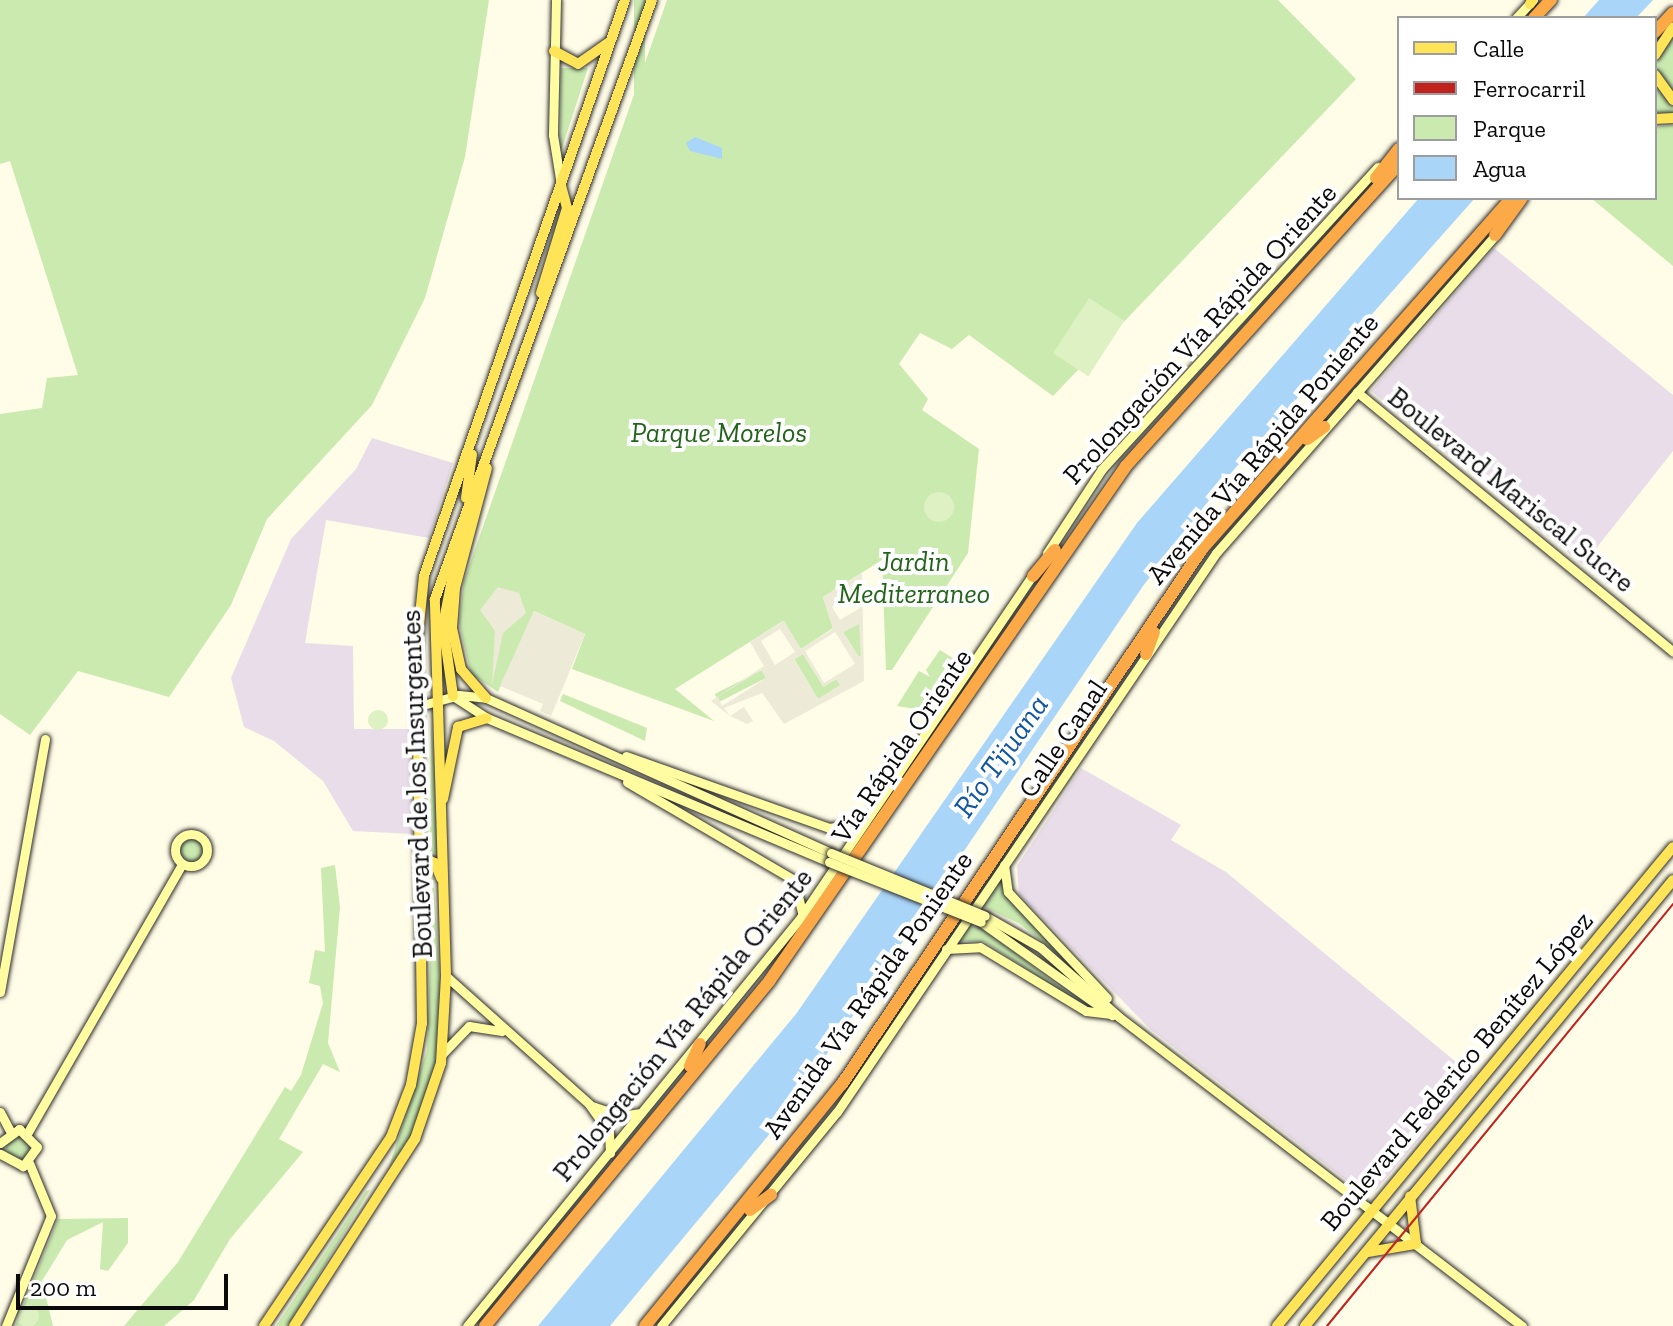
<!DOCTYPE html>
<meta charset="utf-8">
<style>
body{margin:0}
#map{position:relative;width:1673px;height:1326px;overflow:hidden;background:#fffce7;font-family:"Zilla Slab",serif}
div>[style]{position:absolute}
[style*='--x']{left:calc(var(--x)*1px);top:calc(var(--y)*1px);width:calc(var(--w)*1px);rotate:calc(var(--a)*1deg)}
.industrial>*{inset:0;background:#eaddea}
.green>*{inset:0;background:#caeab0;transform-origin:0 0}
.round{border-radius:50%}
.pitch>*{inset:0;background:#ddf1c2;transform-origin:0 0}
.plaza>*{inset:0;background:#eeead8}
.water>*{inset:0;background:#a9d5f9}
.roads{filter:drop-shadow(0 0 2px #2c2c2c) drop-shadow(0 0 2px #2c2c2c)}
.secondary>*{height:9px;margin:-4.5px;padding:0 4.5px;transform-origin:4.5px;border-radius:4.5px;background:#fffca2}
.secondary>.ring{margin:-4.5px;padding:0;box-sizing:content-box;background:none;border:9px solid #fffca2;border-radius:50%}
.primary>*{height:10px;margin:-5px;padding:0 5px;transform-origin:5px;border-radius:5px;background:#ffe457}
.highway>*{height:12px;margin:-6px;padding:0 6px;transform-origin:6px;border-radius:6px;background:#fca948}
.rail>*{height:2px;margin:-1px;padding:0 1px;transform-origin:1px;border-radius:1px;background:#c0221d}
.bridges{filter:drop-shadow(0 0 2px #2c2c2c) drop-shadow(0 0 2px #2c2c2c)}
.secondary-bridge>*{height:9px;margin:-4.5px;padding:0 4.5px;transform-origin:4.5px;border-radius:4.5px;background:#fffca2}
span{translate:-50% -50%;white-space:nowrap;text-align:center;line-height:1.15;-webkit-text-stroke:8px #fff;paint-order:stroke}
.street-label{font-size:28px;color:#0a0a0a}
.park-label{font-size:28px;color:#226419;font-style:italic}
.water-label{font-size:30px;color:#0f55a0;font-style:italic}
.legend{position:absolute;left:1397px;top:16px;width:260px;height:184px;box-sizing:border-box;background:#fff;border:2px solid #9d9d9d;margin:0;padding:10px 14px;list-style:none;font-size:24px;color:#0a0a0a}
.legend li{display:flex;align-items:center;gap:16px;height:40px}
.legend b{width:40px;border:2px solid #9d9d9d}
.scale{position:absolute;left:16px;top:1274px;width:212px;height:36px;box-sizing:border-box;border:4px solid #0a0a0a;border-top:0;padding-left:10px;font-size:24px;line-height:28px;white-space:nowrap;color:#0a0a0a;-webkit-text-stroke:6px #fff;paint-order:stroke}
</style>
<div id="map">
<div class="industrial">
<div style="clip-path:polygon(1494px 248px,1673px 395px,1673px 451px,1583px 565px,1371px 391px)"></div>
<div style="clip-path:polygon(372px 438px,453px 463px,429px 538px,326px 520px,305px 643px,353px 646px,354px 729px,411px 729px,412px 834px,353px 831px,323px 781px,274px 741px,244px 727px,231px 678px,291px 539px,356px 469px)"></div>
<div style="clip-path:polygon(1081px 768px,1181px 825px,1171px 840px,1226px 872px,1473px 1076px,1376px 1190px,1351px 1184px,1150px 1029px,1019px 894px,1017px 866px)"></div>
</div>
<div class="green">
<div style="clip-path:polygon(0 0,489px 0,465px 157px,425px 298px,372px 405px,267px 519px,231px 605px,169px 697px,78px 671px,30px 735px,0 714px,0 414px,42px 408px,47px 378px,78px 375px,10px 161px,0 164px)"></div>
<div style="left:634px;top:0;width:11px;height:195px"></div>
<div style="clip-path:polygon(667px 0,1278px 0,1356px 79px,1053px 396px,969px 335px,952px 349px,920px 333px,899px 364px,928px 399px,922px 410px,979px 449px,968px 553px,892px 670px,886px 670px,882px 560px,823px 597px,833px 628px,801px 649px,783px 621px,675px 689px,714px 721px,572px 669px,585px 634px,534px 611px,498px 692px,471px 674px,459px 623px,464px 581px)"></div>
<div style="clip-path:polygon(1673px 35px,1673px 113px,1655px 114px,1655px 53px)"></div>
<div style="clip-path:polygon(561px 68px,588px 68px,560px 154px)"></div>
<div style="clip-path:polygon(1673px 125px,1673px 266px,1591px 198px,1655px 198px,1655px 127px)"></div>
<div style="clip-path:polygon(860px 623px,861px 656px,858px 656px,843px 632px)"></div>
<div style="clip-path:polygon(940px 650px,964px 665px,922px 710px,897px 706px,919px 671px,930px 677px,926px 670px)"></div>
<div style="clip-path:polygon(803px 654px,823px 686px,837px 679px,841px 685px,818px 699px,794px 659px)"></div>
<div style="left:762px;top:670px;width:9px;height:53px;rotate:63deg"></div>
<div style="clip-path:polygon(563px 694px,647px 728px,645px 741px,560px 701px)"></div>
<div style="clip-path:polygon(431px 721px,441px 854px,430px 852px)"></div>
<div class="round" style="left:178px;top:837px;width:26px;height:26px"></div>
<div style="clip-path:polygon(335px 865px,340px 907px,328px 1043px,340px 1072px,323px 1064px,279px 1139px,303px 1152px,230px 1239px,194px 1300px,164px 1326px,124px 1326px,178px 1262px,285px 1087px,291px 1091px,301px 1075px,323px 1003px,320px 986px,309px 983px,315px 950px,325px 952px,321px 868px)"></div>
<div style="clip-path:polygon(433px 868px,442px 1016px,437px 1057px,416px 1127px,388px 1170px,427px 1050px)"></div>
<div style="clip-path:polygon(1002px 875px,1003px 880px,1093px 983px,1020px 924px,982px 906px)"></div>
<div style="clip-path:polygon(969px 925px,985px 930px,1089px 1009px,985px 942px,959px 941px)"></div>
<div class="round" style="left:6px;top:1136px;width:24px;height:24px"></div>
<div style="clip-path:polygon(370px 1190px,288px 1326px,276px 1326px,366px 1191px)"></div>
<div style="clip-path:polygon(128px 1218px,128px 1243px,108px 1271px,100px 1269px,103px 1222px,67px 1240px,42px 1281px,53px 1326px,15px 1326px,58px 1219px)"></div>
</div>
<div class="pitch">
<div style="left:1089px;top:298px;width:42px;height:66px;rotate:33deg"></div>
<div class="round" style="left:924px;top:492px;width:30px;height:30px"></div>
<div class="round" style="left:368px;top:710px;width:20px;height:20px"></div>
<div class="round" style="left:17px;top:1305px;width:22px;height:22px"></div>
</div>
<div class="plaza">
<div style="clip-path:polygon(evenodd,862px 573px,864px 681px,784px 724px,762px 693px,724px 708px,730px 716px,744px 707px,753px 721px,747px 724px,730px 716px,711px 701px,764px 666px,750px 642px,784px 621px,801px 649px,833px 629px,823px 597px,862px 573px,859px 589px,860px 608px,840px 620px,832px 607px,859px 589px,862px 573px,859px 624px,861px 656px,858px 656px,843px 632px,859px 624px,862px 573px,780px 629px,795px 652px,775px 665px,761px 641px,780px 629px,862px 573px,835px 632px,855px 664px,824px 683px,805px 651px,835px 632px,862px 573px,803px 654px,824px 687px,836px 679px,840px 685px,818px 699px,794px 660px,803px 654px,862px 573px,761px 670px,766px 678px,722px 706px,718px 697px,761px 670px)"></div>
<div style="clip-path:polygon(498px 587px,519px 593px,526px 613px,503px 633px,492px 685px,495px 631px,480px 610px)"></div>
<div style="clip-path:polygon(534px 611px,585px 634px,551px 716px,540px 711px,543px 704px,500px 686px)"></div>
</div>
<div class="water">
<div style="clip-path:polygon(1599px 0,1653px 0,1636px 18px,1583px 18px)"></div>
<div style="clip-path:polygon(695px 137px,722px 148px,722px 159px,690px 151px,686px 143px)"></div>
<div style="clip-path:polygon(1419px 198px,1475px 198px,1223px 482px,1143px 586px,787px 1113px,610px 1326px,538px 1326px,796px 1014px,1137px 523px)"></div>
</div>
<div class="roads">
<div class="secondary">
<div style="--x:556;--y:0;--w:135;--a:91.3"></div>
<div style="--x:553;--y:135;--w:51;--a:80.9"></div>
<div style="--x:1516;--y:18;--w:25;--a:-47"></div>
<div style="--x:1357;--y:392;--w:409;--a:39.4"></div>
<div style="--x:1047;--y:553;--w:100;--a:-56.8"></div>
<div style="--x:1102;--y:469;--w:409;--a:-47.6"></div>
<div style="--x:453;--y:696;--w:40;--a:32.9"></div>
<div style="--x:487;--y:718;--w:371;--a:22.8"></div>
<div style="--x:419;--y:706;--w:41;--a:-15.4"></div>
<div style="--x:459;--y:695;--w:27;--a:6"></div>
<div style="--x:486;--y:698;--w:378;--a:24.2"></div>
<div style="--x:626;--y:756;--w:215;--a:19.5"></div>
<div style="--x:829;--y:828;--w:36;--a:-9"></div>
<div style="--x:627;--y:782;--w:194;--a:30.4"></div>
<div style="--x:794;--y:880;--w:34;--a:76"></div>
<div class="ring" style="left:175px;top:834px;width:23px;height:23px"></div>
<div style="--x:1004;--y:865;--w:27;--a:82"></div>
<div style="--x:1008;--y:892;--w:145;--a:47"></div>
<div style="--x:985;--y:916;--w:64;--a:29.7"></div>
<div style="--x:1041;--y:948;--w:104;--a:41.5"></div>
<div style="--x:1119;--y:1017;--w:508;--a:37.48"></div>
<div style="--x:981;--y:922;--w:161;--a:35.4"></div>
<div style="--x:946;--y:949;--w:34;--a:-3"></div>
<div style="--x:980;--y:947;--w:124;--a:31.1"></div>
<div style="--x:1086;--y:1011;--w:23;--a:7"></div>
<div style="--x:446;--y:976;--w:192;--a:41.8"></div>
<div style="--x:589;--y:1104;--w:35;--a:55"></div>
<div style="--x:609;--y:1133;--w:20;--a:87"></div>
<div style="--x:0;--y:992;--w:257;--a:-79.9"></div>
<div style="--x:442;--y:1054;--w:39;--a:-46"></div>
<div style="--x:469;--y:1026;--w:33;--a:9"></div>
<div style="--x:592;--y:1106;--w:31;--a:19"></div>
<div style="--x:621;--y:1116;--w:18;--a:-9"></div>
<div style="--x:0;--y:1112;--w:21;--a:62"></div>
<div style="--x:28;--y:1132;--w:309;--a:-60.1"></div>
<div style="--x:0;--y:1143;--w:24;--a:-36"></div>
<div style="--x:19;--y:1129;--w:25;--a:45"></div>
<div style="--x:37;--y:1147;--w:24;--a:126"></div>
<div style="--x:23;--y:1166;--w:26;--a:-152"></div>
<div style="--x:6;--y:1326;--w:119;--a:-67.8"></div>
<div style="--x:51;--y:1216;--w:57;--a:-112.5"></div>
<div style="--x:467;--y:1326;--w:528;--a:-50.76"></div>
<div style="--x:801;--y:917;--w:417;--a:-55.9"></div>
<div style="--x:661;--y:1326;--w:277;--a:-50.6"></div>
<div style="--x:837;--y:1112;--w:675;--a:-55.86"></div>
<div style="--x:1216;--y:553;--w:427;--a:-48.7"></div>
</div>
<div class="primary">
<div style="--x:1530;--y:4;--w:4;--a:-63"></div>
<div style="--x:554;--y:51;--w:27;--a:28"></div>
<div style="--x:578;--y:64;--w:37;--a:-35"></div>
<div style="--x:1655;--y:55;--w:33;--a:-57"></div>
<div style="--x:1655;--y:75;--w:31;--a:54"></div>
<div style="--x:1655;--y:119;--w:18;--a:-3"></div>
<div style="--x:541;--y:293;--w:89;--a:-73"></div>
<div style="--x:567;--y:208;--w:24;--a:-105"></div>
<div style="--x:466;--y:498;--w:44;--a:-82.2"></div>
<div style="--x:453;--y:696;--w:72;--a:-98"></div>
<div style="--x:443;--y:625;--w:98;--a:-78.8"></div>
<div style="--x:486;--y:698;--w:38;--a:-131"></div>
<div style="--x:461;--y:669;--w:42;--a:-102.4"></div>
<div style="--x:452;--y:628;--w:40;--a:-85.7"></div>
<div style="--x:455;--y:588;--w:124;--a:-75.1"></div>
<div style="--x:443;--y:799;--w:74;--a:-78.2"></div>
<div style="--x:458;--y:727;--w:30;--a:-17"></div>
<div style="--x:422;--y:857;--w:14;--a:25"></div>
<div style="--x:435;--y:863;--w:16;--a:68"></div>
<div style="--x:1368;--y:1252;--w:49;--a:-9.5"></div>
<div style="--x:1416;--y:1244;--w:48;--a:-97.1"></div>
<div style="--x:264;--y:1326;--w:228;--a:-56.1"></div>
<div style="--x:391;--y:1137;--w:56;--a:-69"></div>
<div style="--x:411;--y:1085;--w:63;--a:-79.9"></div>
<div style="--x:422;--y:1023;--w:378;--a:-90.8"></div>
<div style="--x:417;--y:645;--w:69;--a:-84.2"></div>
<div style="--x:424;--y:576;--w:610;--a:-70.76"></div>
<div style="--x:294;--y:1326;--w:223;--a:-57.1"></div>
<div style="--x:415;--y:1139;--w:80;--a:-71.1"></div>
<div style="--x:441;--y:1063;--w:87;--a:-86.7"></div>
<div style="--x:446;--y:976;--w:377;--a:-91.7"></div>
<div style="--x:435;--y:599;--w:637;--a:-70.09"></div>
<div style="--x:1277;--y:1326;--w:621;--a:-50.42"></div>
<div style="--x:1305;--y:1326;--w:578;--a:-50.47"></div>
</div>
<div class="highway">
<div style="--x:1534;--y:18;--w:25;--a:-47"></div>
<div style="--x:1655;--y:32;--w:26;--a:-47"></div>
<div style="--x:1376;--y:178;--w:37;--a:-52"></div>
<div style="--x:1495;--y:235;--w:46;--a:-53.9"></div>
<div style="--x:1307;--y:439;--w:21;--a:-35"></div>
<div style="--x:1033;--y:576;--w:34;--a:-50"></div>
<div style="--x:1146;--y:654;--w:23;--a:-70"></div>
<div style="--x:690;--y:1066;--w:24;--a:-66"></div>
<div style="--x:750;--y:1210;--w:26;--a:-36"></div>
<div style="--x:485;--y:1326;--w:448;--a:-50.5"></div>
<div style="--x:770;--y:980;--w:625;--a:-55.29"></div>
<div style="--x:1126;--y:466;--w:407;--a:-47.9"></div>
<div style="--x:645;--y:1326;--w:312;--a:-50.9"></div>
<div style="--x:842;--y:1084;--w:645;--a:-56.06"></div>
<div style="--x:1202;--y:549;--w:468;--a:-48.6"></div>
</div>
</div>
<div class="rail">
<div style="--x:1327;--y:1326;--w:546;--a:-50.65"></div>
</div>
<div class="bridges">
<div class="secondary-bridge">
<div style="--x:831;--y:853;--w:166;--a:22.2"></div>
<div style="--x:829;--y:862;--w:163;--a:21.5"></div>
</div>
</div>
<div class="street-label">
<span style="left:1200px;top:334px;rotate:-48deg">Prolongación Vía Rápida Oriente</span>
<span style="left:1263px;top:449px;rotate:-50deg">Avenida Vía Rápida Poniente</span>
<span style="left:1511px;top:490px;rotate:39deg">Boulevard Mariscal Sucre</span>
<span style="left:1063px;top:739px;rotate:-56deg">Calle Canal</span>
<span style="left:902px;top:746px;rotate:-56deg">Vía Rápida Oriente</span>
<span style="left:417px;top:784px;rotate:-92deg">Boulevard de los Insurgentes</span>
<span style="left:868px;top:995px;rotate:-55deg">Avenida Vía Rápida Poniente</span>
<span style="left:683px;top:1025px;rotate:-51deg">Prolongación Vía Rápida Oriente</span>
<span style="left:1457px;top:1071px;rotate:-50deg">Boulevard Federico Benítez López</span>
</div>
<div class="park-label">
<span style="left:719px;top:433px">Parque Morelos</span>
<span style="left:914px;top:578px">Jardin<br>Mediterraneo</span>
</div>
<div class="water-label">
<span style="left:1001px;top:756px;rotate:-55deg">Río Tijuana</span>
</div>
<ul class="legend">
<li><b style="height:10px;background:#ffe457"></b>Calle</li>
<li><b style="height:10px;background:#c0221d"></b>Ferrocarril</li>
<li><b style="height:22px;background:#caeab0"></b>Parque</li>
<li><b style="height:22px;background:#a9d5f9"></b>Agua</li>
</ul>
<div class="scale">200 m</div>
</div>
